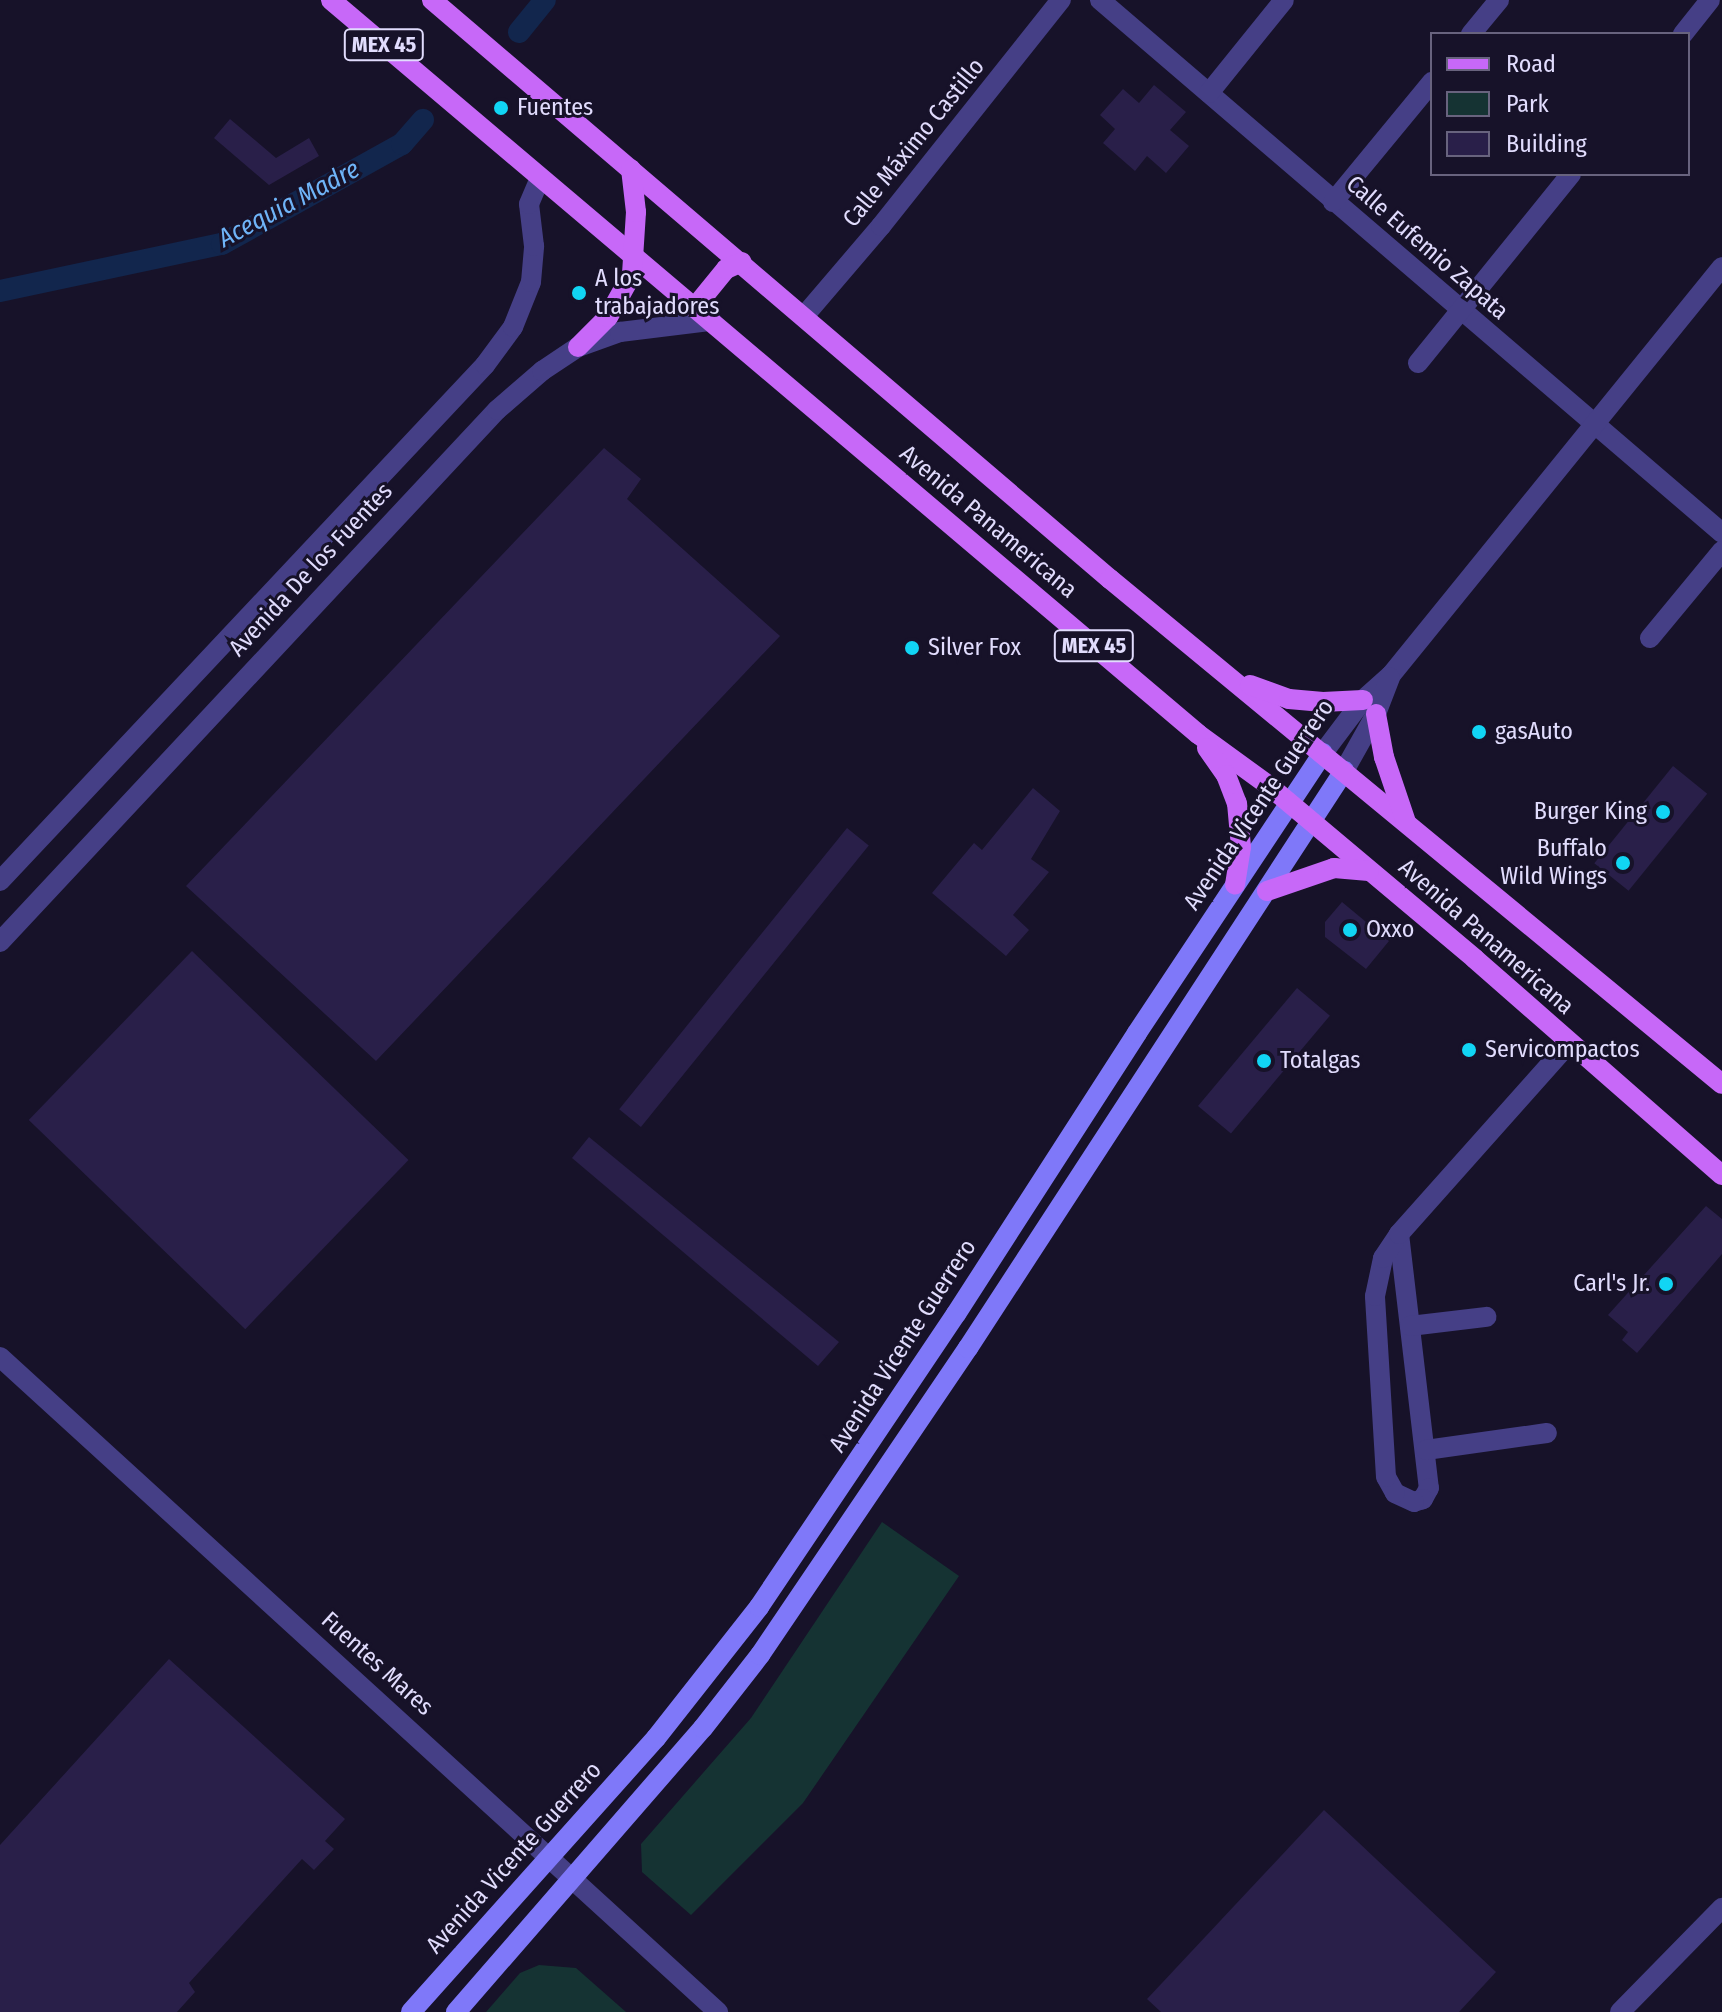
<!DOCTYPE html>
<meta charset="utf-8">
<style>
body{margin:0}
#map{position:relative;width:1722px;height:2012px;overflow:hidden;background:#171229;font-family:"Fira Sans Condensed",sans-serif}
div>[style]{position:absolute}
[style*='--x']{left:calc(var(--x)*1px);top:calc(var(--y)*1px);width:calc(var(--w)*1px);rotate:calc(var(--a)*1deg)}
.green>*{inset:0;background:#153333}
.canal>*{height:22px;margin:-11px;padding:0 11px;transform-origin:11px;border-radius:11px;background:#12264d}
.building>*{inset:0;background:#291f49;transform-origin:0 0}
.minor>*{height:20px;margin:-10px;padding:0 10px;transform-origin:10px;border-radius:10px;background:#453f86}
.tertiary>*{height:20px;margin:-10px;padding:0 10px;transform-origin:10px;border-radius:10px;background:#453f86}
.secondary>*{height:20px;margin:-10px;padding:0 10px;transform-origin:10px;border-radius:10px;background:#7f78f9}
.primary>*{height:20px;margin:-10px;padding:0 10px;transform-origin:10px;border-radius:10px;background:#c768f8}
.dots>*{width:22px;height:22px;translate:-50% -50%;box-sizing:border-box;border:4px solid #171229;border-radius:50%}
span{translate:-50% -50%;white-space:nowrap;text-align:center;line-height:1.15;-webkit-text-stroke:6px #171229;paint-order:stroke}
.shield-label span{padding:2px 6px;background:#171229;border:2px solid;border-radius:6px;-webkit-text-stroke-width:0}
.shield-label{font-size:22px;color:#e1dcfd;font-weight:700}
.poi-label{font-size:24px;color:#e1dcfd}
.left{translate:0 -50%;text-align:left}
.right{translate:-100% -50%;text-align:right}
.street-label{font-size:24px;color:#e1dcfd}
.water-label{font-size:26px;color:#6fb4f8;font-style:italic}
.legend{position:absolute;left:1430px;top:32px;width:260px;height:144px;box-sizing:border-box;background:#171229;border:2px solid #68637e;margin:0;padding:10px 14px;list-style:none;font-size:24px;color:#e1dcfd}
.legend li{display:flex;align-items:center;gap:16px;height:40px}
.legend b{width:40px;border:2px solid #68637e}
</style>
<div id="map">
<div class="green">
<div style="clip-path:polygon(882px 1522px,959px 1576px,803px 1803px,691px 1915px,642px 1872px,641px 1844px,751px 1718px)"></div>
<div style="clip-path:polygon(539px 1965px,576px 1968px,626px 2012px,486px 2012px,520px 1973px)"></div>
</div>
<div class="canal">
<div style="--x:519;--y:32;--w:41;--a:-50.9"></div>
<div style="--x:0;--y:291;--w:227;--a:-12"></div>
<div style="--x:222;--y:244;--w:206;--a:-29.1"></div>
<div style="--x:402;--y:144;--w:32;--a:-49"></div>
</div>
<div class="building">
<div style="clip-path:polygon(1154px 85px,1186px 112px,1170px 130px,1189px 146px,1166px 173px,1147px 156px,1135px 171px,1103px 143px,1115px 129px,1100px 115px,1123px 89px,1139px 103px)"></div>
<div style="clip-path:polygon(230px 119px,276px 158px,309px 138px,319px 156px,269px 185px,214px 138px)"></div>
<div style="clip-path:polygon(604px 448px,641px 479px,627px 499px,780px 636px,376px 1061px,186px 886px)"></div>
<div style="left:1673px;top:766px;width:44px;height:125px;rotate:39deg"></div>
<div style="clip-path:polygon(1033px 788px,1060px 811px,1031px 859px,1049px 872px,1013px 915px,1029px 930px,1006px 956px,932px 893px,974px 843px,982px 850px)"></div>
<div style="left:847px;top:828px;width:28px;height:362px;rotate:39deg"></div>
<div style="clip-path:polygon(1342px 902px,1389px 941px,1366px 969px,1325px 937px,1325px 922px)"></div>
<div style="left:192px;top:951px;width:301px;height:235px;rotate:44deg"></div>
<div style="left:1297px;top:988px;width:43px;height:154px;rotate:40deg"></div>
<div style="clip-path:polygon(589px 1137px,839px 1342px,818px 1366px,572px 1158px)"></div>
<div style="clip-path:polygon(1706px 1206px,1722px 1219px,1722px 1254px,1637px 1353px,1622px 1340px,1628px 1332px,1608px 1315px)"></div>
<div style="clip-path:polygon(169px 1659px,345px 1819px,325px 1841px,334px 1849px,314px 1870px,302px 1859px,189px 1983px,195px 1992px,177px 2012px,0 2012px,0 1845px)"></div>
<div style="clip-path:polygon(1324px 1810px,1496px 1972px,1459px 2012px,1161px 2012px,1147px 1999px)"></div>
</div>
<div class="minor">
<div style="--x:1100;--y:0;--w:819;--a:40.59"></div>
<div style="--x:1471;--y:34;--w:44;--a:-50.5"></div>
<div style="--x:1683;--y:34;--w:43;--a:-51.5"></div>
<div style="--x:1209;--y:93;--w:119;--a:-51.1"></div>
<div style="--x:1333;--y:202;--w:156;--a:-50.5"></div>
<div style="--x:805;--y:315;--w:117;--a:-49.5"></div>
<div style="--x:881;--y:226;--w:289;--a:-51.5"></div>
<div style="--x:1418;--y:363;--w:243;--a:-51"></div>
<div style="--x:1650;--y:638;--w:113;--a:-50.4"></div>
<div style="--x:0;--y:881;--w:708;--a:-46.77"></div>
<div style="--x:485;--y:365;--w:47;--a:-53.6"></div>
<div style="--x:513;--y:327;--w:48;--a:-68.2"></div>
<div style="--x:531;--y:282;--w:36;--a:-85"></div>
<div style="--x:534;--y:246;--w:42;--a:-96.8"></div>
<div style="--x:529;--y:204;--w:28;--a:-67"></div>
<div style="--x:0;--y:942;--w:728;--a:-46.95"></div>
<div style="--x:497;--y:410;--w:60;--a:-40.9"></div>
<div style="--x:542;--y:371;--w:43;--a:-33.7"></div>
<div style="--x:578;--y:347;--w:45;--a:-19.7"></div>
<div style="--x:620;--y:332;--w:92;--a:-6.9"></div>
<div style="--x:1399;--y:1234;--w:256;--a:83.3"></div>
<div style="--x:1429;--y:1488;--w:13;--a:119"></div>
<div style="--x:1423;--y:1499;--w:9;--a:162"></div>
<div style="--x:1414;--y:1502;--w:21;--a:-155"></div>
<div style="--x:1395;--y:1493;--w:18;--a:-119"></div>
<div style="--x:1386;--y:1477;--w:181;--a:-93.5"></div>
<div style="--x:1375;--y:1296;--w:39;--a:-78"></div>
<div style="--x:1383;--y:1258;--w:29;--a:-56"></div>
<div style="--x:1399;--y:1234;--w:256;--a:-48.3"></div>
<div style="--x:1410;--y:1326;--w:77;--a:-6.8"></div>
<div style="--x:0;--y:1357;--w:972;--a:42.37"></div>
<div style="--x:1426;--y:1450;--w:122;--a:-8"></div>
<div style="--x:1620;--y:2012;--w:146;--a:-45.6"></div>
</div>
<div class="tertiary">
<div style="--x:1323;--y:753;--w:66;--a:-53"></div>
<div style="--x:1363;--y:700;--w:38;--a:-42"></div>
<div style="--x:1391;--y:675;--w:525;--a:-50.95"></div>
<div style="--x:1344;--y:771;--w:65;--a:-60.7"></div>
<div style="--x:1376;--y:714;--w:39;--a:-69"></div>
</div>
<div class="secondary">
<div style="--x:411;--y:2012;--w:368;--a:-48.2"></div>
<div style="--x:656;--y:1738;--w:167;--a:-51.8"></div>
<div style="--x:759;--y:1607;--w:353;--a:-56.1"></div>
<div style="--x:956;--y:1314;--w:334;--a:-57.2"></div>
<div style="--x:1137;--y:1033;--w:336;--a:-56.4"></div>
<div style="--x:456;--y:2012;--w:376;--a:-49"></div>
<div style="--x:703;--y:1728;--w:93;--a:-52"></div>
<div style="--x:760;--y:1655;--w:371;--a:-55.9"></div>
<div style="--x:968;--y:1348;--w:689;--a:-56.91"></div>
</div>
<div class="primary">
<div style="--x:331;--y:0;--w:1136;--a:40.25"></div>
<div style="--x:1198;--y:734;--w:87;--a:36.1"></div>
<div style="--x:1268;--y:785;--w:270;--a:40"></div>
<div style="--x:1475;--y:959;--w:328;--a:41.2"></div>
<div style="--x:432;--y:0;--w:892;--a:40.5"></div>
<div style="--x:1110;--y:579;--w:793;--a:39.53"></div>
<div style="--x:695;--y:307;--w:49;--a:-50.8"></div>
<div style="--x:726;--y:269;--w:17;--a:-24"></div>
<div style="--x:578;--y:347;--w:42;--a:-45"></div>
<div style="--x:608;--y:317;--w:49;--a:-60.8"></div>
<div style="--x:632;--y:274;--w:62;--a:-86.3"></div>
<div style="--x:636;--y:212;--w:43;--a:-96.6"></div>
<div style="--x:1250;--y:685;--w:41;--a:19.7"></div>
<div style="--x:1289;--y:699;--w:34;--a:5"></div>
<div style="--x:1323;--y:702;--w:40;--a:-2.9"></div>
<div style="--x:1376;--y:714;--w:44;--a:79.5"></div>
<div style="--x:1384;--y:757;--w:69;--a:71.3"></div>
<div style="--x:1207;--y:748;--w:33;--a:55"></div>
<div style="--x:1226;--y:775;--w:30;--a:69"></div>
<div style="--x:1237;--y:803;--w:44;--a:84.8"></div>
<div style="--x:1241;--y:847;--w:38;--a:99"></div>
<div style="--x:1267;--y:891;--w:71;--a:-18.9"></div>
<div style="--x:1334;--y:868;--w:35;--a:5"></div>
</div>
<div class="dots">
<div style="left:501px;top:108px;background:#11d5f4"></div>
<div style="left:579px;top:293px;background:#11d5f4"></div>
<div style="left:912px;top:648px;background:#11d5f4"></div>
<div style="left:1479px;top:732px;background:#11d5f4"></div>
<div style="left:1663px;top:812px;background:#11d5f4"></div>
<div style="left:1623px;top:863px;background:#11d5f4"></div>
<div style="left:1350px;top:930px;background:#11d5f4"></div>
<div style="left:1469px;top:1050px;background:#11d5f4"></div>
<div style="left:1264px;top:1061px;background:#11d5f4"></div>
<div style="left:1666px;top:1284px;background:#11d5f4"></div>
</div>
<div class="shield-label">
<span style="left:384px;top:45px">MEX 45</span>
<span style="left:1094px;top:646px">MEX 45</span>
</div>
<div class="poi-label">
<span class="left" style="left:517px;top:108px">Fuentes</span>
<span class="left" style="left:595px;top:293px">A los<br>trabajadores</span>
<span class="left" style="left:928px;top:648px">Silver Fox</span>
<span class="left" style="left:1495px;top:732px">gasAuto</span>
<span class="right" style="left:1647px;top:812px">Burger King</span>
<span class="right" style="left:1607px;top:863px">Buffalo<br>Wild Wings</span>
<span class="left" style="left:1366px;top:930px">Oxxo</span>
<span class="left" style="left:1485px;top:1050px">Servicompactos</span>
<span class="left" style="left:1280px;top:1061px">Totalgas</span>
<span class="right" style="left:1650px;top:1284px">Carl's Jr.</span>
</div>
<div class="street-label">
<span style="left:914px;top:143px;rotate:-51deg">Calle Máximo Castillo</span>
<span style="left:1427px;top:248px;rotate:41deg">Calle Eufemio Zapata</span>
<span style="left:988px;top:522px;rotate:40deg">Avenida Panamericana</span>
<span style="left:311px;top:570px;rotate:-47deg">Avenida De los Fuentes</span>
<span style="left:1259px;top:805px;rotate:-56deg">Avenida Vicente Guerrero</span>
<span style="left:1486px;top:937px;rotate:41deg">Avenida Panamericana</span>
<span style="left:903px;top:1346px;rotate:-57deg">Avenida Vicente Guerrero</span>
<span style="left:377px;top:1664px;rotate:42deg">Fuentes Mares</span>
<span style="left:514px;top:1858px;rotate:-48deg">Avenida Vicente Guerrero</span>
</div>
<div class="water-label">
<span style="left:289px;top:204px;rotate:-28deg">Acequia Madre</span>
</div>
<ul class="legend">
<li><b style="height:10px;background:#c768f8"></b>Road</li>
<li><b style="height:22px;background:#153333"></b>Park</li>
<li><b style="height:22px;background:#291f49"></b>Building</li>
</ul>
</div>
